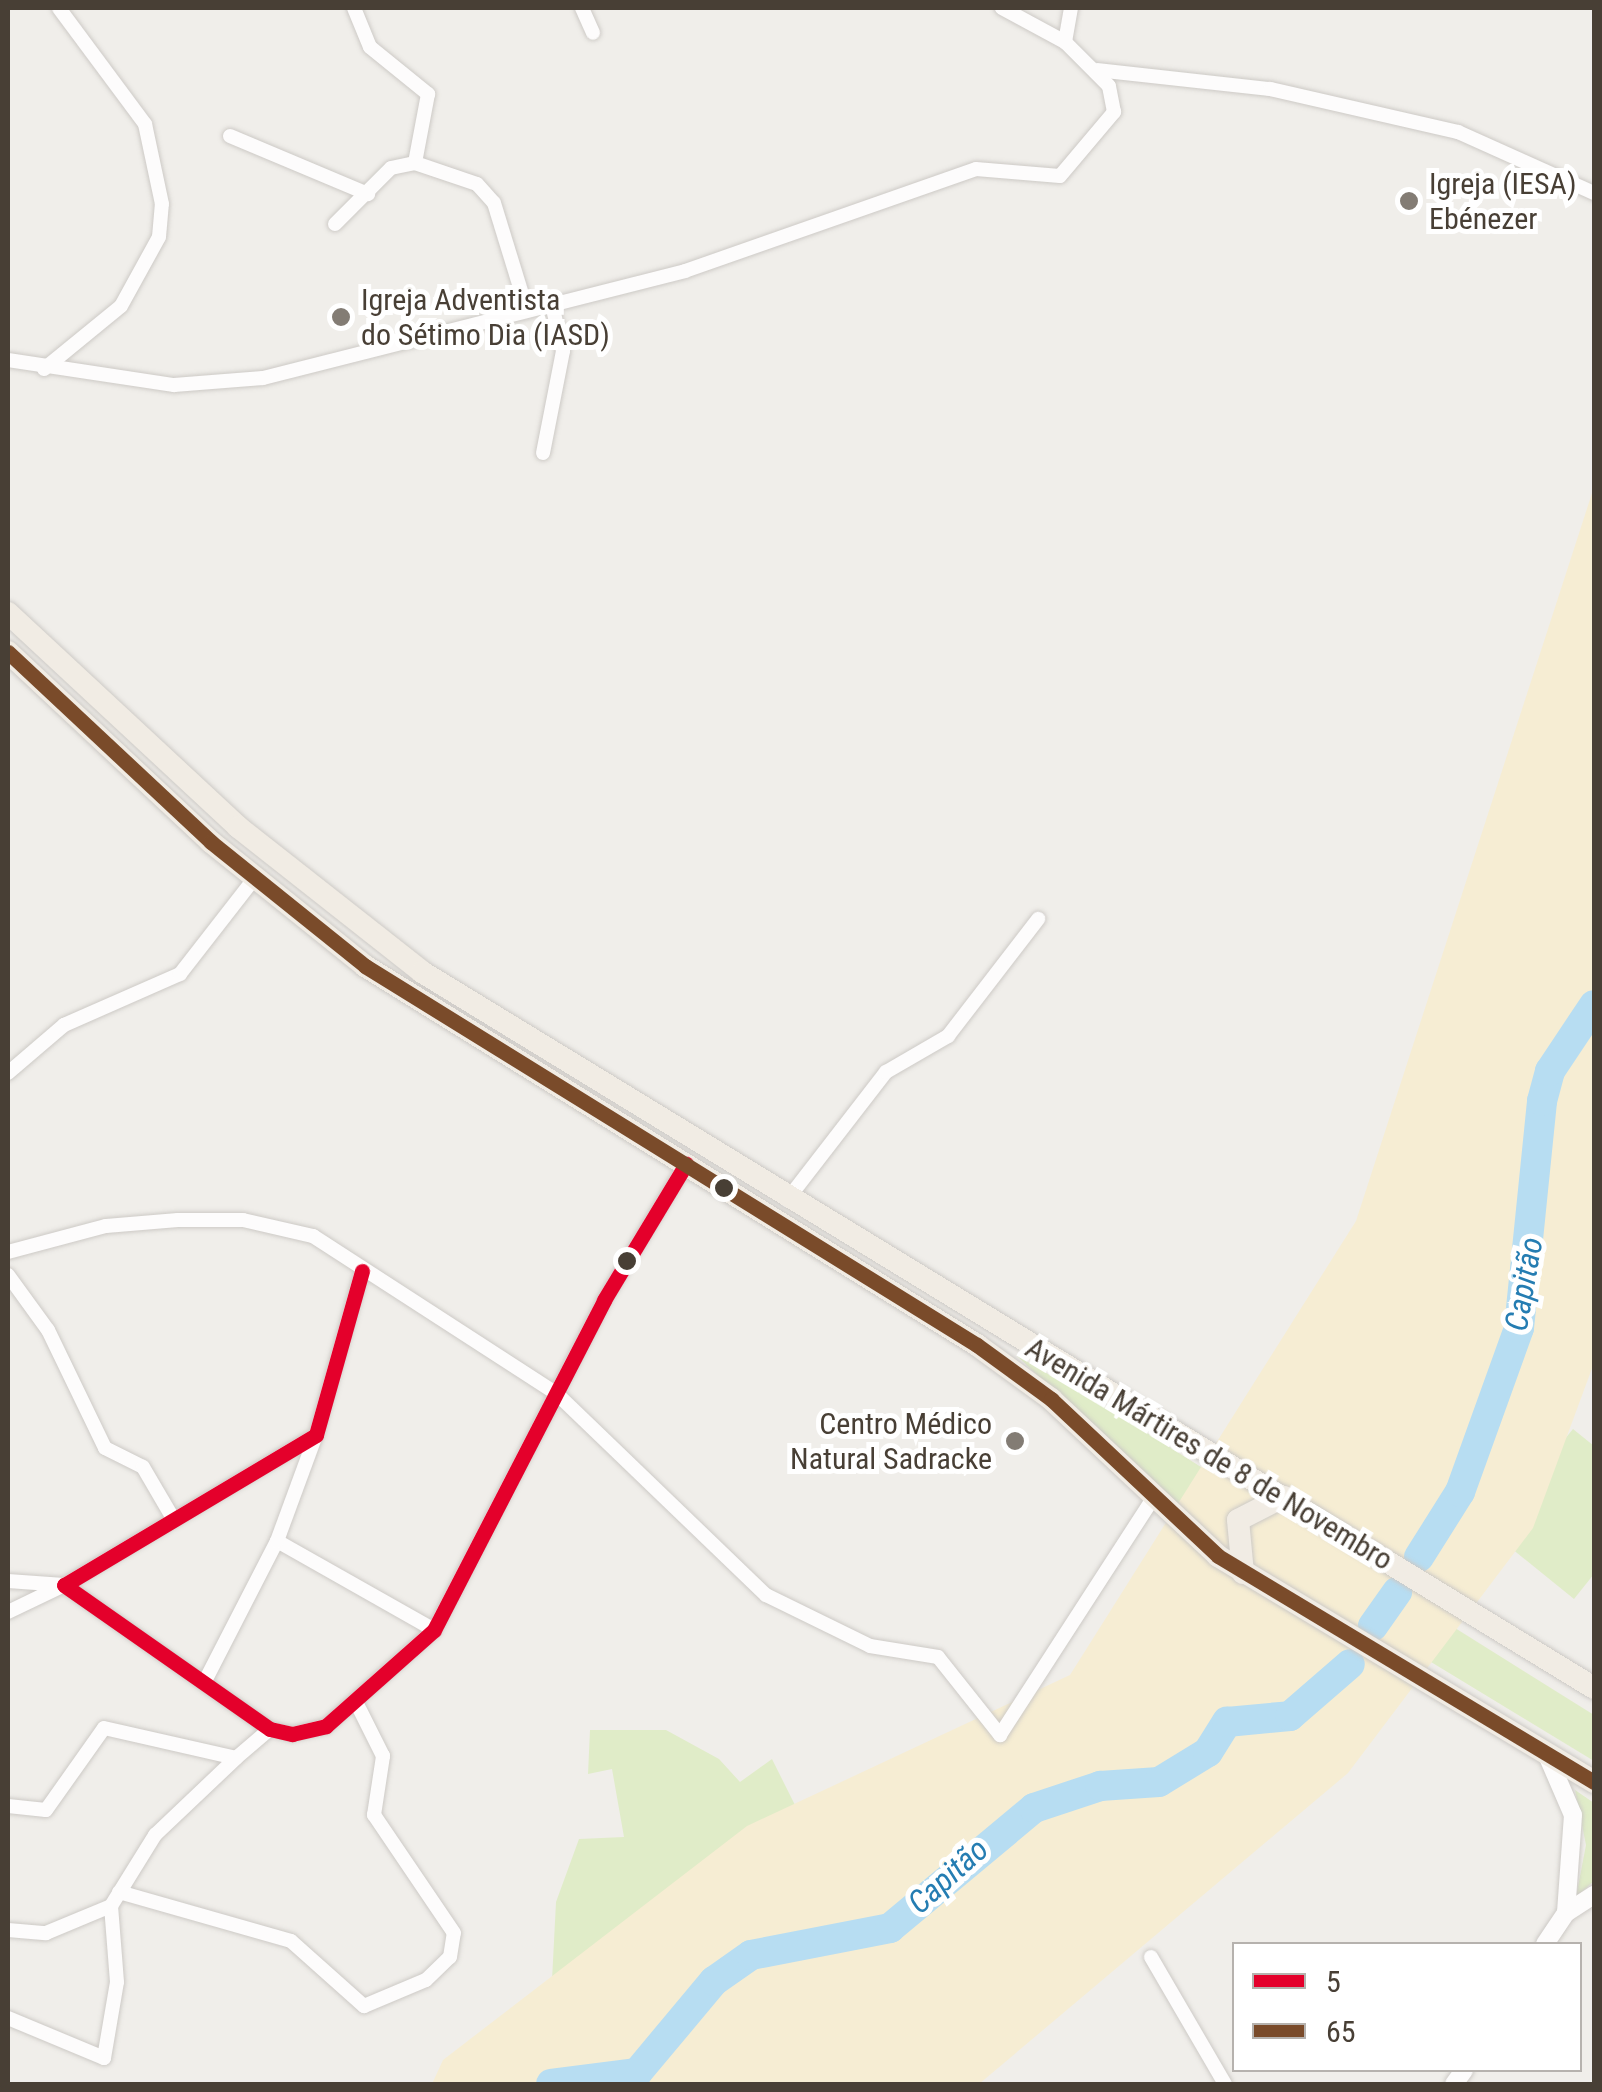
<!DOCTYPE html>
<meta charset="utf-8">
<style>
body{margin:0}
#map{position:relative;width:1602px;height:2092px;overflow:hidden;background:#f0eeea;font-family:"Roboto Condensed",sans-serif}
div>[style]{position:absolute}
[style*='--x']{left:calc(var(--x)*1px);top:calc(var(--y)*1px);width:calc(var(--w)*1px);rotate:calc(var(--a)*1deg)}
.green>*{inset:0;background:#e0ecc8}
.sand>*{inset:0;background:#f6edd3}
.river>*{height:30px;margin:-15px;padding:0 15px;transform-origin:15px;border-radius:15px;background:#b7ddf2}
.roads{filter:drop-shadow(0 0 2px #cdcac6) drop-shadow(0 0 2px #cdcac6)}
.minor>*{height:14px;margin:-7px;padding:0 7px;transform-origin:7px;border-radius:7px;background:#fdfcfc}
.tertiary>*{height:18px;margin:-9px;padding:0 9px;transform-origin:9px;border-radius:9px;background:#fdfcfc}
.primary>*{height:22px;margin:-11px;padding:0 11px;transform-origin:11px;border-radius:11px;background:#f1ece4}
.bus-1>*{height:15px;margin:-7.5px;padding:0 7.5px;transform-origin:7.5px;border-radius:7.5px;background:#e4002b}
.bus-2>*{height:15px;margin:-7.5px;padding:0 7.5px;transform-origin:7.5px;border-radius:7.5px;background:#7a4b2a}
.dots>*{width:28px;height:28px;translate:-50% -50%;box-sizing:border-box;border:5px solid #fff;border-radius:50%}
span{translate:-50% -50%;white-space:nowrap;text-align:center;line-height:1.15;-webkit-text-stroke:10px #fff;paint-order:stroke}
.poi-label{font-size:30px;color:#483f35}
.left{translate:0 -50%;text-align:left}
.right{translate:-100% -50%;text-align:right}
.street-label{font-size:30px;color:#483f35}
.water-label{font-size:32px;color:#257db2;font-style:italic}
.frame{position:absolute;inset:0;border:10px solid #483f35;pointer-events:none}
.legend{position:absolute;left:1232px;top:1942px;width:350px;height:130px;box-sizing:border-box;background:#fff;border:2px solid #b6b2ae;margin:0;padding:12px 18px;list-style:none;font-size:30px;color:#483f35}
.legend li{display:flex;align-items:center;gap:20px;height:50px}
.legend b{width:50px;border:2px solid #b6b2ae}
</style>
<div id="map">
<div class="green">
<div style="clip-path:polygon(1016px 1355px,1144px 1431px,1239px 1491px,1194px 1523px)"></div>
<div style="clip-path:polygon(1573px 1429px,1594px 1446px,1594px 1574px,1574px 1599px,1490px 1531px)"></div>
<div style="clip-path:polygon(1412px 1601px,1594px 1715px,1594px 1761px,1357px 1617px)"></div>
<div style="clip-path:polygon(590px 1730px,666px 1730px,719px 1759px,740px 1782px,772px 1759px,811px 1837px,500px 2084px,552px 1980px,556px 1902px,579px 1839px,624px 1837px,612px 1769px,588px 1774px)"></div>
<div style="clip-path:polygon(1575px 1790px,1594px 1803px,1594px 1881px,1576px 1897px,1586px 1845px)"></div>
</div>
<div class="sand">
<div style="clip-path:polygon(1594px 487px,1594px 1363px,1533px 1528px,1348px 1773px,979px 2084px,432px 2084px,443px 2060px,747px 1826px,1070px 1675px,1356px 1221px)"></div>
</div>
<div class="river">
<div style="--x:1419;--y:1557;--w:77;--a:-57.8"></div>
<div style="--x:1460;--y:1492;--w:174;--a:-70.2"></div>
<div style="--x:1519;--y:1328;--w:228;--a:-84.2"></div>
<div style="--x:1542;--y:1101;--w:31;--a:-75"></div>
<div style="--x:1550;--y:1071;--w:79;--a:-56.3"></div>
<div style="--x:1373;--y:1626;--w:42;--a:-54.8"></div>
<div style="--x:551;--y:2084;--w:87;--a:-7.3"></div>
<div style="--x:637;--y:2073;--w:120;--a:-50.1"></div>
<div style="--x:714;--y:1981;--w:45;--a:-35.1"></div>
<div style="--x:751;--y:1955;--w:142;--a:-11"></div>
<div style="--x:890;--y:1928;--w:187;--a:-39.8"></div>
<div style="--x:1034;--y:1808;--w:70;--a:-18.4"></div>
<div style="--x:1100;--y:1786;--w:59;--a:-3.9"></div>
<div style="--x:1159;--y:1782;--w:57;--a:-31.5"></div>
<div style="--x:1208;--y:1752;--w:36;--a:-58"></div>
<div style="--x:1227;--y:1722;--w:63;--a:-5.4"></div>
<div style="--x:1290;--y:1716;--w:79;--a:-40.9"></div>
</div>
<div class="roads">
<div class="minor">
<div style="--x:354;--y:8;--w:42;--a:67.7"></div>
<div style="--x:370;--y:47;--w:75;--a:39"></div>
<div style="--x:428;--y:94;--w:70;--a:100.7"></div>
<div style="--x:415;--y:163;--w:65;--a:18.7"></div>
<div style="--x:477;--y:184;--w:25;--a:48"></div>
<div style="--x:494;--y:203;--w:112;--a:72.9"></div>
<div style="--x:582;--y:8;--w:27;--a:66"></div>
<div style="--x:1065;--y:42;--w:35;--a:-80"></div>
<div style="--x:1097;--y:70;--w:174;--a:6.3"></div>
<div style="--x:1270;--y:89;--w:193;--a:12.9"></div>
<div style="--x:1458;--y:132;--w:149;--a:24.2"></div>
<div style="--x:230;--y:136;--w:150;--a:22.8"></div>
<div style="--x:335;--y:224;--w:79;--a:-45"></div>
<div style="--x:391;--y:168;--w:25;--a:-12"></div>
<div style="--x:8;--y:360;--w:168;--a:8.6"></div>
<div style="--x:174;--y:385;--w:89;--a:-4.5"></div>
<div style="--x:263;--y:378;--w:435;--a:-14.2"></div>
<div style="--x:685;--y:271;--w:308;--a:-19.3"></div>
<div style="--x:976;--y:169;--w:84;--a:4.8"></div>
<div style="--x:1060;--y:176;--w:84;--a:-49.8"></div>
<div style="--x:1114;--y:112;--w:26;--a:-101"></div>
<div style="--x:1109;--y:86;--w:62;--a:-135"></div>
<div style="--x:1065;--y:42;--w:72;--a:-151.6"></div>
<div style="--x:44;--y:369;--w:99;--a:-39.3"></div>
<div style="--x:121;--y:306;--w:79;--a:-61.2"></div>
<div style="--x:159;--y:237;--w:33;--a:-85"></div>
<div style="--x:162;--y:204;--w:82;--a:-102"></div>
<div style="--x:145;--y:124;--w:144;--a:-126.6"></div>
<div style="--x:543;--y:453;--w:104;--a:-78.9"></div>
<div style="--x:563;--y:351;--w:47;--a:-103.4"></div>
<div style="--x:8;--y:1073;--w:74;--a:-40.6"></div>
<div style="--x:64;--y:1025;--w:127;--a:-23.7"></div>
<div style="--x:180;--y:974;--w:120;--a:-52.1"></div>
<div style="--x:787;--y:1200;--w:162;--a:-52.3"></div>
<div style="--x:886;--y:1072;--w:72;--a:-30.1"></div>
<div style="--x:948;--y:1036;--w:148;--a:-52.4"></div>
<div style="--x:8;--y:1252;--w:101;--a:-14.9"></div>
<div style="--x:106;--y:1226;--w:72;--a:-4.8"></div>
<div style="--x:178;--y:1220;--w:65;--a:0"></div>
<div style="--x:243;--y:1220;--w:72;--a:12.9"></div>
<div style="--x:313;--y:1236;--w:291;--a:32.9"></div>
<div style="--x:557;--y:1394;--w:290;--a:43.9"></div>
<div style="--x:766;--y:1595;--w:116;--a:26.1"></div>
<div style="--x:870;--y:1646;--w:69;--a:9.2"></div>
<div style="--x:938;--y:1657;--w:100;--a:51.5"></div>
<div style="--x:1000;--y:1735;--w:280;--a:-57.1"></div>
<div style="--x:362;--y:1271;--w:170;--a:105.7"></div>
<div style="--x:316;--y:1435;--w:293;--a:149.2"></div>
<div style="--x:64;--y:1585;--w:251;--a:35"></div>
<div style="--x:270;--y:1729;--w:23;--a:13"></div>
<div style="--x:292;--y:1734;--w:35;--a:-13"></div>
<div style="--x:326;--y:1726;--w:144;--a:-41.6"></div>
<div style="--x:434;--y:1630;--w:371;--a:-62.7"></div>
<div style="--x:604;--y:1300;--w:159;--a:-58.9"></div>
<div style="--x:8;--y:1275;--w:68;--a:54"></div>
<div style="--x:48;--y:1330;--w:131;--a:64.2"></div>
<div style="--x:105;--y:1448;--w:42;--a:26.6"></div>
<div style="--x:143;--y:1467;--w:56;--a:59.7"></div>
<div style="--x:277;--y:1541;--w:180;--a:29.5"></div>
<div style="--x:8;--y:1581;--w:56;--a:4.1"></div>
<div style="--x:8;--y:1612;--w:62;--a:-25.7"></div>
<div style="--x:205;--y:1681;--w:157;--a:-62.8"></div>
<div style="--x:277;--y:1541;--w:113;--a:-69.8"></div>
<div style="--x:8;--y:1806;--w:38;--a:6"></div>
<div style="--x:46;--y:1810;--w:100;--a:-54.7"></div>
<div style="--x:104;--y:1728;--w:135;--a:12.8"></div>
<div style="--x:236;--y:1758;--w:45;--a:-40.5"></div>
<div style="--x:119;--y:1892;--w:179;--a:15.9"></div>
<div style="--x:291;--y:1941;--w:98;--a:41.7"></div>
<div style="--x:364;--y:2006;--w:67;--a:-22.8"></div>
<div style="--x:426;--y:1980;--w:33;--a:-44"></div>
<div style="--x:450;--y:1957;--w:24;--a:-81"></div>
<div style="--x:454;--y:1933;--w:143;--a:-124.1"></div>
<div style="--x:374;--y:1815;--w:60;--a:-81.3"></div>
<div style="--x:383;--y:1756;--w:60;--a:-116.6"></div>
<div style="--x:8;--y:1930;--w:38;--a:5"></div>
<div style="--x:46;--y:1933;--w:70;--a:-22.6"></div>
<div style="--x:111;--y:1906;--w:84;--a:-58.2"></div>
<div style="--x:155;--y:1835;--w:112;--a:-43.5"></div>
<div style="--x:1151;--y:1957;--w:147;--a:59.8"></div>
<div style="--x:8;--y:2018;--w:104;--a:22.6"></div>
<div style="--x:104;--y:2058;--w:77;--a:-80.3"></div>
<div style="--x:117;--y:1982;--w:76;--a:-94.5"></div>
</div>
<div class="tertiary">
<div style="--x:1547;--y:1755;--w:65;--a:66.6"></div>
<div style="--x:1573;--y:1815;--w:98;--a:94.1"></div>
<div style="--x:1545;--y:1944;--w:37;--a:-56"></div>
<div style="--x:1566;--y:1913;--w:33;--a:-33"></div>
<div style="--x:1454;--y:2084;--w:17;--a:-54"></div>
</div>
<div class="primary">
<div style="--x:8;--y:613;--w:314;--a:42.9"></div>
<div style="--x:238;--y:827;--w:234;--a:38.2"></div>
<div style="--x:422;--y:972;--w:1373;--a:31.42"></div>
<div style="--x:8;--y:652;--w:278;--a:43.1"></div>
<div style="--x:211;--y:842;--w:198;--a:38.8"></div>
<div style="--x:365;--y:966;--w:720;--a:31.77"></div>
<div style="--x:977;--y:1345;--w:92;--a:36.1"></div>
<div style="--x:1051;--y:1399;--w:229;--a:43.2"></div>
<div style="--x:1218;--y:1556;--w:439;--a:31"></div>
<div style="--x:1243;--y:1573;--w:53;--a:-95.4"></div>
<div style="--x:1238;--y:1520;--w:51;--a:-27.1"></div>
</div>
</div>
<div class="bus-1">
<div style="--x:362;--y:1271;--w:170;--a:105.7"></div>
<div style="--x:316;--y:1435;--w:293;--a:149.2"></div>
<div style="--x:64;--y:1585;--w:251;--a:35"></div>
<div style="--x:270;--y:1729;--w:23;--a:13"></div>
<div style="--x:292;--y:1734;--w:35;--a:-13"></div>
<div style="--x:326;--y:1726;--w:144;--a:-41.6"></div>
<div style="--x:434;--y:1630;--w:371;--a:-62.7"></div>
<div style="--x:604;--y:1300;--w:159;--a:-58.9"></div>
</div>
<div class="bus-2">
<div style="--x:8;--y:652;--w:278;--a:43.1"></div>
<div style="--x:211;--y:842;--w:198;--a:38.8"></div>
<div style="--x:365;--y:966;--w:720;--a:31.77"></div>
<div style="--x:977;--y:1345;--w:92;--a:36.1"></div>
<div style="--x:1051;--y:1399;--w:229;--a:43.2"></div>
<div style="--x:1218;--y:1556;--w:439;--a:31"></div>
</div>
<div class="dots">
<div style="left:1409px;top:201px;background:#837c74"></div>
<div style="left:341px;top:317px;background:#837c74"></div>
<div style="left:724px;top:1188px;background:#483f35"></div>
<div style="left:627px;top:1261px;background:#483f35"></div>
<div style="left:1015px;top:1441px;background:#837c74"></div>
</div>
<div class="poi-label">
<span class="left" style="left:1429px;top:201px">Igreja (IESA)<br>Ebénezer</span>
<span class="left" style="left:361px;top:317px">Igreja Adventista<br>do Sétimo Dia (IASD)</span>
<span class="right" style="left:992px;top:1441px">Centro Médico<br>Natural Sadracke</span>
</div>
<div class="street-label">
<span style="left:1209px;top:1454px;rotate:31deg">Avenida Mártires de 8 de Novembro</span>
</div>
<div class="water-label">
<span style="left:1524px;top:1284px;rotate:-80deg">Capitão</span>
<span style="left:948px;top:1876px;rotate:-42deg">Capitão</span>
</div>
<div class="frame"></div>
<ul class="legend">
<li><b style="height:12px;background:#e4002b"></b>5</li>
<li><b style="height:12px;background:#7a4b2a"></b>65</li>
</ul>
</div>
